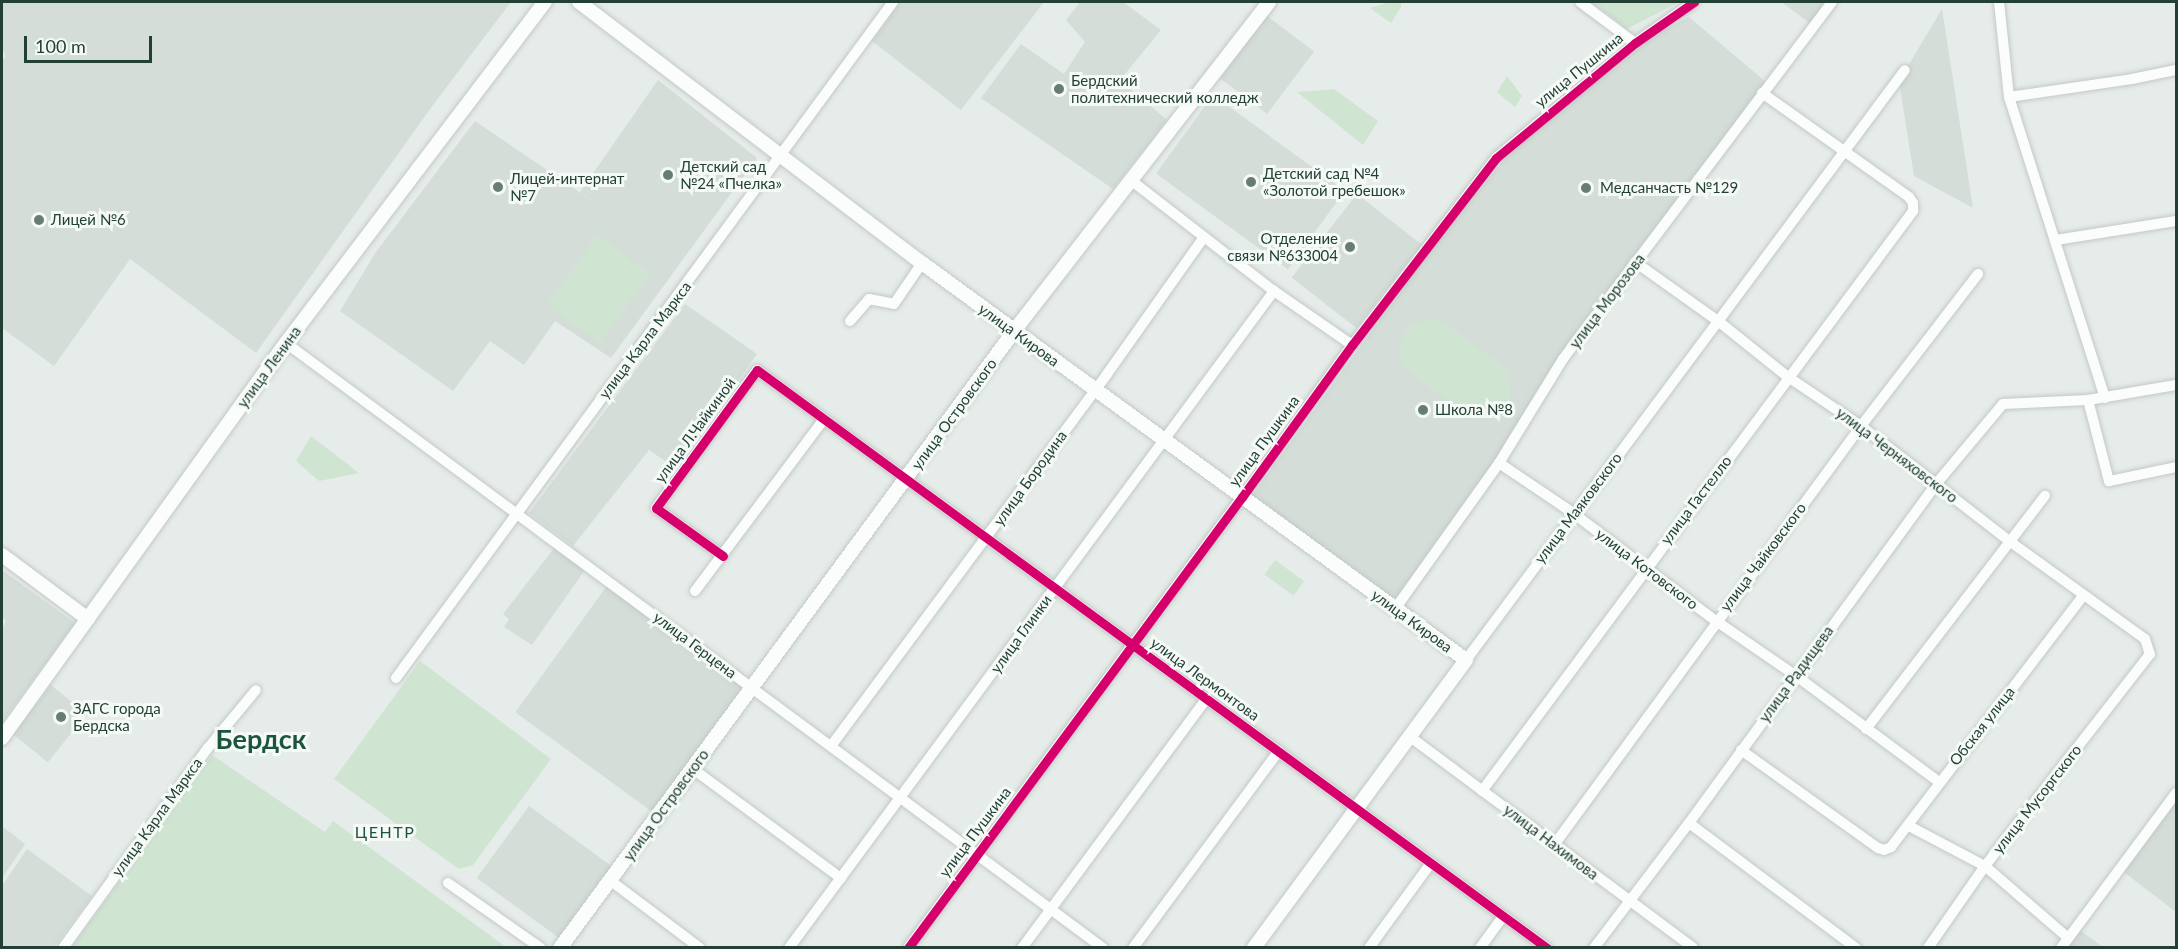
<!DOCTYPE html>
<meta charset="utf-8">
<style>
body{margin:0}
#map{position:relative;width:2178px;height:949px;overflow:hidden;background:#e6ece9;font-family:Lato,sans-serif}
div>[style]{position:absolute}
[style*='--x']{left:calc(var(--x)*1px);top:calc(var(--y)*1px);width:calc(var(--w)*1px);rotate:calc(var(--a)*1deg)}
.built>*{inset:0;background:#d4ddd8;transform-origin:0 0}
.green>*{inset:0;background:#cfe5d2;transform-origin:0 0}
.roads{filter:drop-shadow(0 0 2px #c3c9c6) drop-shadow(0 0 2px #c3c9c6)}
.street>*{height:10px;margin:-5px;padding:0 5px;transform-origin:5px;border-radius:5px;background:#fbfcfc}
.secondary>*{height:14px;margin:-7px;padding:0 7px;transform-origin:7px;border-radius:7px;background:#fbfcfc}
.cycleway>*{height:9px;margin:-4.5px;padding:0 4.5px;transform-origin:4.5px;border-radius:4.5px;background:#d6006c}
.dots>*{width:16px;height:16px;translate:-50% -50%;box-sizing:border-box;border:3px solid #f5faf7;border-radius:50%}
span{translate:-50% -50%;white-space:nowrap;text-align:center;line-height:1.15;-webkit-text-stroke:6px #f5faf7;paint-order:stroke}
.street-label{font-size:15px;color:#224134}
.poi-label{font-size:15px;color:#224134}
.left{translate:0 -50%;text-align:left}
.right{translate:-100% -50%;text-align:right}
.neighbourhood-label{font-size:16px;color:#1c553e;letter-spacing:1.5px}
.town-label{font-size:27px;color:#1c553e;font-weight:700}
.frame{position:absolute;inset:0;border:3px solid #224134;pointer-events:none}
.scale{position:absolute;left:24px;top:36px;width:128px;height:27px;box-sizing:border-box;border:3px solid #224134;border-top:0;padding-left:8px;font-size:18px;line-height:21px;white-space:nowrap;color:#224134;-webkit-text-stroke:4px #f5faf7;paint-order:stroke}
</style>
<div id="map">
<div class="built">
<div style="clip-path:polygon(2px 2px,511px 2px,433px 105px,256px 353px,130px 259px,54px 366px,2px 328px,2px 60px,6px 56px,2px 48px)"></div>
<div style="clip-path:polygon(900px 2px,1044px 2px,961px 110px,872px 41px)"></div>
<div style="clip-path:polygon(1080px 2px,1123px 2px,1161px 30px,1120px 80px,1167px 120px,1113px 189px,981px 98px,1021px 44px,1064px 74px,1085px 42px,1066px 20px)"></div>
<div style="clip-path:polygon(1781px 2px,1827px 2px,1810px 23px)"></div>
<div style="clip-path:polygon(1942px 9px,1973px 208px,1914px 176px,1899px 81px)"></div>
<div style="left:1267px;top:16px;width:59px;height:78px;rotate:37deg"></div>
<div style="clip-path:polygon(1689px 17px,1767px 83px,1443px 537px,1393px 602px,1251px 497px,1445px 231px,1517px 144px,1656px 34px)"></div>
<div style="clip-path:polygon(658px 80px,757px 158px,611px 358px,555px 321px,524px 365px,490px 341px,453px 391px,340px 311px,376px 252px,475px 121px,619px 219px,580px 192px)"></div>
<div style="left:1213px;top:95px;width:163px;height:97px;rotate:36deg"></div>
<div style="left:1357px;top:194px;width:82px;height:106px;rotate:38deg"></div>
<div style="clip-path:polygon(685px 304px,757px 354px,677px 469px,649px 450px,573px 546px,529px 513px)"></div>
<div style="clip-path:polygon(555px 547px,585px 570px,532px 645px,504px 627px,509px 619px,503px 614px)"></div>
<div style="clip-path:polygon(2px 570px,75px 623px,2px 722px,2px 629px,6px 621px,2px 617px)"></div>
<div style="left:607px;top:586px;width:170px;height:156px;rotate:36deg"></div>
<div style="left:51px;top:685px;width:46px;height:62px;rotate:39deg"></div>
<div style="clip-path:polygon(2176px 798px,2176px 912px,2121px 870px)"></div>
<div style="left:529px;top:806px;width:104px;height:89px;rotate:36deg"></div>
<div style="clip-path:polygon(2px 826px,25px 844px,2px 878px)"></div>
<div style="clip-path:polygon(27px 849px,92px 896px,54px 947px,2px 947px,2px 886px)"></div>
<div style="clip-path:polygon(2078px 929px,2103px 947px,2064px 948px)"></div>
</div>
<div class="green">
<div style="clip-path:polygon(1390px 2px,1401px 2px,1401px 7px,1391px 23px,1370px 8px)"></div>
<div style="clip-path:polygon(1591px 2px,1679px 2px,1627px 29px)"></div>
<div style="clip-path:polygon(1507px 76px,1522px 96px,1515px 107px,1497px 92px)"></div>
<div style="clip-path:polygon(1334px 89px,1378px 121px,1363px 145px,1297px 92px)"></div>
<div style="left:597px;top:235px;width:66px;height:86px;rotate:36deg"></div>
<div style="clip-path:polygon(1427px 319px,1444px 322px,1503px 367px,1508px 374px,1511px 391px,1509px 400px,1498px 414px,1481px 419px,1464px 415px,1403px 365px,1399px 348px,1405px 331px,1411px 325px)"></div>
<div style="clip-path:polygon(311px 436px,359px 473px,319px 481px,296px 461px)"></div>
<div style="left:1275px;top:560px;width:36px;height:18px;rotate:36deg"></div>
<div style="clip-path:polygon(420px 661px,551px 759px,473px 865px,459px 869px,334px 779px)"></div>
<div style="clip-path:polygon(212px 755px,325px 832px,333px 821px,506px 947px,71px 948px)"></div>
</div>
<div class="roads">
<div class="street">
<div style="--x:1580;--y:2;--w:69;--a:36.7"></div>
<div style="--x:1999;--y:2;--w:96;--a:84"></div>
<div style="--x:2009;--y:97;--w:316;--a:72.3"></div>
<div style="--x:2009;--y:97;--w:124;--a:-8.3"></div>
<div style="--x:2132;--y:79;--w:45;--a:-11.6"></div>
<div style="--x:1132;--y:181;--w:180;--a:37.8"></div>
<div style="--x:1274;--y:291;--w:95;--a:34.7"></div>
<div style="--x:2056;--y:240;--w:121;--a:-9"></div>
<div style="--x:1635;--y:262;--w:102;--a:35.4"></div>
<div style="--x:1718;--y:321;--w:90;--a:38.7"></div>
<div style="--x:1788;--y:377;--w:88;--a:33.9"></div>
<div style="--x:1861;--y:426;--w:191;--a:37.8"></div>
<div style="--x:2012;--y:543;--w:164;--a:35.8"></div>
<div style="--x:2145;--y:639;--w:16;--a:72"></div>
<div style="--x:2150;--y:654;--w:269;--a:127.9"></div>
<div style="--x:1985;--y:866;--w:100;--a:124.8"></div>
<div style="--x:850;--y:321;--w:29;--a:-49"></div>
<div style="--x:869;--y:299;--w:25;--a:11"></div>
<div style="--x:894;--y:304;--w:50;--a:-55.7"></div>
<div style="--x:286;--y:343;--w:1017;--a:36.52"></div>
<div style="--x:2088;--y:400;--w:84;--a:75.5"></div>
<div style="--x:2109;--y:481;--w:68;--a:-11.8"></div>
<div style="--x:1499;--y:463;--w:89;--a:34"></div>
<div style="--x:1573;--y:513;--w:179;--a:37.1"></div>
<div style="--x:1716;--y:621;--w:96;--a:34.4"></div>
<div style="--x:1795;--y:675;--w:179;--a:36.6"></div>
<div style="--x:723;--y:556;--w:82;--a:-144.4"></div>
<div style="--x:656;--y:508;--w:171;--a:-53.8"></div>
<div style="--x:757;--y:370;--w:979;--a:36.19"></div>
<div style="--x:695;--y:591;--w:215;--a:-53.1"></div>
<div style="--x:1395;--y:609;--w:179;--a:-54.5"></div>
<div style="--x:1499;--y:463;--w:122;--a:-58.4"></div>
<div style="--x:1563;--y:359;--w:447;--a:-53"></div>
<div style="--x:1466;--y:660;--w:735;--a:-53.35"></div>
<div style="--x:396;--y:678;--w:839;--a:-53.68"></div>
<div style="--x:1866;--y:729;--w:294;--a:-52.5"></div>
<div style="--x:1409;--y:736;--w:354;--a:36.7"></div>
<div style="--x:831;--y:746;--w:463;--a:-53.4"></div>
<div style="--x:1107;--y:374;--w:168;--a:-54.7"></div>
<div style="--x:1741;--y:750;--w:168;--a:35.6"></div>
<div style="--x:1878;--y:848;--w:6;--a:18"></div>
<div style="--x:1884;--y:850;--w:8;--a:-23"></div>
<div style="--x:1891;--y:847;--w:317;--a:-52.6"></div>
<div style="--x:693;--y:769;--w:184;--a:36.4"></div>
<div style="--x:1482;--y:791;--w:723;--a:-53.38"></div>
<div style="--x:1913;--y:211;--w:8;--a:-90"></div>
<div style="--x:1913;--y:203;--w:7;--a:-124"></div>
<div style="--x:1909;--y:197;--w:180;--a:-144.7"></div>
<div style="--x:1689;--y:823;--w:209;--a:36.8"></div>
<div style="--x:1909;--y:826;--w:86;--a:27.8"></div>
<div style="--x:1985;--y:866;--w:110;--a:40.9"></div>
<div style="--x:1554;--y:845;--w:519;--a:-53.77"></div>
<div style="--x:1861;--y:426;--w:192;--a:-52.4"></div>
<div style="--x:611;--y:881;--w:111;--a:37"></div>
<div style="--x:448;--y:883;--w:113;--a:35"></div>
<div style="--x:63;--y:948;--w:247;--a:-54.1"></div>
<div style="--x:208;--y:748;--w:75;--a:-50.4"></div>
<div style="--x:789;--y:948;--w:817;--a:-53.57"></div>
<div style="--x:908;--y:948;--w:561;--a:-53.48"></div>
<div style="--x:1242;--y:497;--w:188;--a:-54.1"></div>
<div style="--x:1352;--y:345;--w:236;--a:-52.4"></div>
<div style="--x:1496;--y:158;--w:180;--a:-39.6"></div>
<div style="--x:1635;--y:43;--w:72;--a:-34.8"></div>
<div style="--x:1022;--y:948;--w:311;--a:-53.5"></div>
<div style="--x:1133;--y:948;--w:245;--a:-53.5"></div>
<div style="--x:1369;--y:948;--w:105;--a:-53.9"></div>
<div style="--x:1480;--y:948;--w:39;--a:-54"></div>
<div style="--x:1594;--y:948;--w:157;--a:-52.8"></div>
<div style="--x:1689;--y:823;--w:419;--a:-53.9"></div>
<div style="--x:1936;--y:484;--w:104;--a:-50.1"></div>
<div style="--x:2003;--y:404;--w:85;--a:-2.7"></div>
<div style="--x:2088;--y:400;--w:89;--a:-9.7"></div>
<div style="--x:2061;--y:948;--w:193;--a:-53.4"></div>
</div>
<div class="secondary">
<div style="--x:579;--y:2;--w:431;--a:37.3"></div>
<div style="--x:922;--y:263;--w:673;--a:36.12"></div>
<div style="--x:1466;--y:660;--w:358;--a:126.4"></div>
<div style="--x:2;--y:555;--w:107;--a:36.7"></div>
<div style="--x:2;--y:738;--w:486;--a:-54.3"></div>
<div style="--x:286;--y:343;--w:428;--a:-52.8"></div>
<div style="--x:560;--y:948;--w:766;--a:-53.65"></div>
<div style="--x:1014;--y:331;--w:416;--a:-52.2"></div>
</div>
</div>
<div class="cycleway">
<div style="--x:723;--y:556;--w:82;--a:-144.4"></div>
<div style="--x:656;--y:508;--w:171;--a:-53.8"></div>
<div style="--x:757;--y:370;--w:979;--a:36.19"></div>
<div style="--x:908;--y:948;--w:561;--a:-53.48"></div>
<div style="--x:1242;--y:497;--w:188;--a:-54.1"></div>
<div style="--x:1352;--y:345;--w:236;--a:-52.4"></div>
<div style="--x:1496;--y:158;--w:180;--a:-39.6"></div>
<div style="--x:1635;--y:43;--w:72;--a:-34.8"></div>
</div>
<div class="dots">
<div style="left:1059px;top:89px;background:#677d73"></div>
<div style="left:668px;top:175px;background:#677d73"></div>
<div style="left:1251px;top:182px;background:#677d73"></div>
<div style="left:498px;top:187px;background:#677d73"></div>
<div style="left:1586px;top:188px;background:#677d73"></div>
<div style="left:39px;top:220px;background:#677d73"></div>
<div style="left:1350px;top:247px;background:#677d73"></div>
<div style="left:1423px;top:410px;background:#677d73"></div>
<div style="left:61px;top:717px;background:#677d73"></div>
</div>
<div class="street-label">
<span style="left:1579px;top:70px;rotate:-39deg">улица Пушкина</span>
<span style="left:1607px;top:301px;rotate:-53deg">улица Морозова</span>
<span style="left:1019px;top:335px;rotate:36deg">улица Кирова</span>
<span style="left:645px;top:340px;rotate:-53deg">улица Карла Маркса</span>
<span style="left:269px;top:367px;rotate:-54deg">улица Ленина</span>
<span style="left:954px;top:414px;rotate:-54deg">улица Островского</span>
<span style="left:695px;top:430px;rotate:-54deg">улица Л.Чайкиной</span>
<span style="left:1264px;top:441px;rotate:-54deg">улица Пушкина</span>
<span style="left:1897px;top:455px;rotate:37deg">улица Черняховского</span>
<span style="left:1030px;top:478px;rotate:-54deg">улица Бородина</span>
<span style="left:1696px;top:500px;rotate:-53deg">улица Гастелло</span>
<span style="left:1578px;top:508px;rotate:-53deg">улица Маяковского</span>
<span style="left:1763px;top:557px;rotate:-53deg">улица Чайковского</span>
<span style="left:1647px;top:569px;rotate:37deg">улица Котовского</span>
<span style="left:1412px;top:621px;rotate:36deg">улица Кирова</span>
<span style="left:1021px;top:634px;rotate:-54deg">улица Глинки</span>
<span style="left:695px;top:645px;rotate:37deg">улица Герцена</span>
<span style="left:1796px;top:674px;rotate:-54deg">улица Радищева</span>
<span style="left:1205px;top:679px;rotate:36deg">улица Лермонтова</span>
<span style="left:1982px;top:726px;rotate:-52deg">Обская улица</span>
<span style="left:2037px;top:799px;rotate:-52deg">улица Мусоргского</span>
<span style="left:666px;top:805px;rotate:-54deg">улица Островского</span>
<span style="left:157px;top:817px;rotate:-54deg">улица Карла Маркса</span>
<span style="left:975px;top:832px;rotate:-53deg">улица Пушкина</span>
<span style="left:1551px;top:842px;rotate:37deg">улица Нахимова</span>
</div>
<div class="poi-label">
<span class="left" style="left:1071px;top:89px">Бердский<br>политехнический колледж</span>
<span class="left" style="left:680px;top:175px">Детский сад<br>№24 «Пчелка»</span>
<span class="left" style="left:1263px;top:182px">Детский сад №4<br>«Золотой гребешок»</span>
<span class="left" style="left:510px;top:187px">Лицей-интернат<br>№7</span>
<span class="left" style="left:1600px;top:188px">Медсанчасть №129</span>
<span class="left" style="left:51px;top:220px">Лицей №6</span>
<span class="right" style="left:1338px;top:247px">Отделение<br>связи №633004</span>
<span class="left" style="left:1435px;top:410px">Школа №8</span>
<span class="left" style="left:73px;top:717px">ЗАГС города<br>Бердска</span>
</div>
<div class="neighbourhood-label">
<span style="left:385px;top:832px">ЦЕНТР</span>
</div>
<div class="town-label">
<span style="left:261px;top:739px">Бердск</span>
</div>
<div class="frame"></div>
<div class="scale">100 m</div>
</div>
